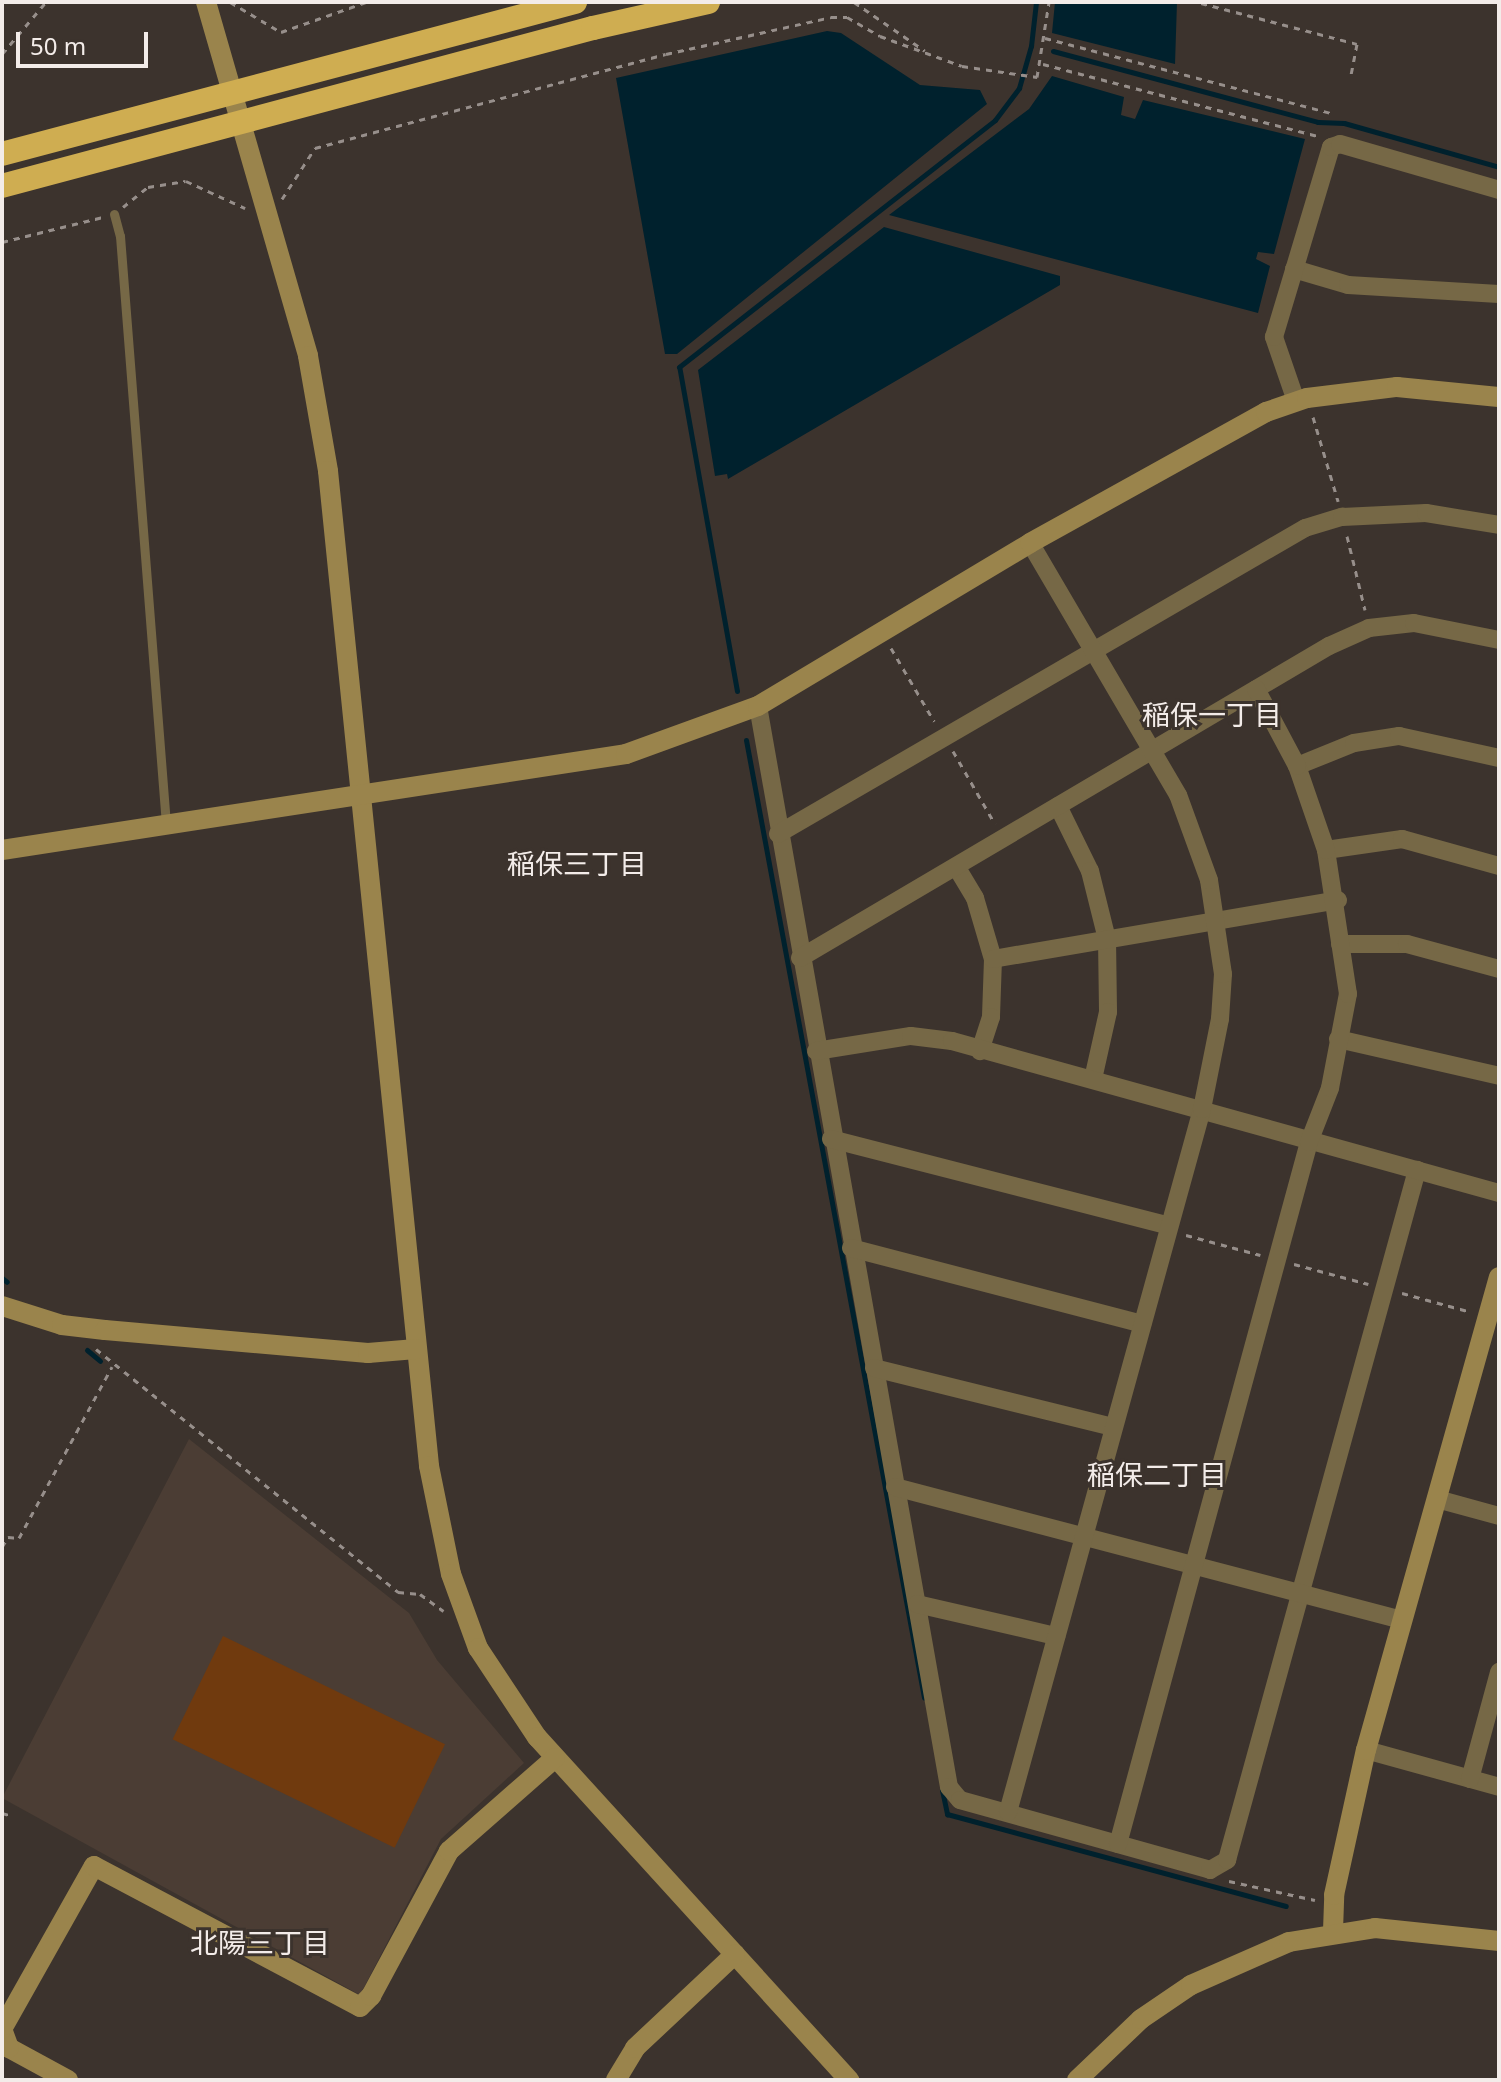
<!DOCTYPE html>
<meta charset="utf-8">
<style>
body{margin:0}
#map{position:relative;width:1501px;height:2082px;overflow:hidden;background:#3c332d;font-family:"Noto Sans","Noto Sans JP",sans-serif}
div>[style]{position:absolute}
[style*='--x']{left:calc(var(--x)*1px);top:calc(var(--y)*1px);width:calc(var(--w)*1px);rotate:calc(var(--a)*1deg)}
.built>*{inset:0;background:#4b3d34}
.water>*{inset:0;background:#00212d}
.stream>*{height:5px;margin:-2.5px;padding:0 2.5px;transform-origin:2.5px;border-radius:2.5px;background:#00212d}
.building>*{inset:0;background:#703a0e;transform-origin:0 0}
.path>*{height:3px;margin-top:-1.5px;transform-origin:0;background:repeating-linear-gradient(90deg,#978f8b 0 6px,transparent 0 12px)}
.lane>*{height:9px;margin:-4.5px;padding:0 4.5px;transform-origin:4.5px;border-radius:4.5px;background:#766846}
.street>*{height:18px;margin:-9px;padding:0 9px;transform-origin:9px;border-radius:9px;background:#766846}
.secondary>*{height:20px;margin:-10px;padding:0 10px;transform-origin:10px;border-radius:10px;background:#9a844c}
.highway>*{height:24px;margin:-12px;padding:0 12px;transform-origin:12px;border-radius:12px;background:#cfad51}
span{translate:-50% -50%;white-space:nowrap;text-align:center;line-height:1.15;-webkit-text-stroke:6px #3c332d;paint-order:stroke}
.neighbourhood-label{font-size:28px;color:#f3ece9}
.frame{position:absolute;inset:0;border:4px solid #f3ece9;pointer-events:none}
.scale{position:absolute;left:16px;top:32px;width:132px;height:36px;box-sizing:border-box;border:4px solid #f3ece9;border-top:0;padding-left:10px;font-size:24px;line-height:28px;white-space:nowrap;color:#f3ece9;-webkit-text-stroke:6px #3c332d;paint-order:stroke}
</style>
<div id="map">
<div class="built">
<div style="clip-path:polygon(189px 1439px,409px 1613px,437px 1660px,524px 1763px,441px 1839px,360px 1995px,2px 1798px)"></div>
</div>
<div class="water">
<div style="clip-path:polygon(1055px 2px,1177px 2px,1175px 64px,1052px 33px)"></div>
<div style="clip-path:polygon(827px 31px,841px 33px,920px 85px,980px 90px,987px 104px,677px 354px,665px 354px,616px 78px)"></div>
<div style="clip-path:polygon(1052px 76px,1124px 97px,1121px 115px,1135px 119px,1143px 100px,1305px 139px,1274px 254px,1258px 252px,1256px 259px,1270px 266px,1258px 313px,889px 215px,1029px 109px)"></div>
<div style="clip-path:polygon(884px 227px,1060px 276px,1060px 285px,728px 479px,727px 474px,715px 476px,698px 370px)"></div>
</div>
<div class="stream">
<div style="--x:1053;--y:51;--w:274;--a:15"></div>
<div style="--x:1318;--y:122;--w:26;--a:2"></div>
<div style="--x:1344;--y:123;--w:161;--a:15.8"></div>
<div style="--x:737;--y:691;--w:329;--a:-100.1"></div>
<div style="--x:679;--y:367;--w:401;--a:-38"></div>
<div style="--x:995;--y:120;--w:40;--a:-53"></div>
<div style="--x:1019;--y:88;--w:44;--a:-74.1"></div>
<div style="--x:1031;--y:46;--w:44;--a:-83.5"></div>
<div style="--x:746;--y:740;--w:974;--a:79.47"></div>
<div style="--x:2;--y:1278;--w:6;--a:39"></div>
<div style="--x:87;--y:1350;--w:17;--a:40"></div>
<div style="--x:942;--y:1790;--w:25;--a:78"></div>
<div style="--x:947;--y:1814;--w:351;--a:15.2"></div>
</div>
<div class="building">
<div style="left:223px;top:1636px;width:247px;height:115px;rotate:26deg"></div>
</div>
<div class="path">
<div style="--x:230;--y:2;--w:59;--a:30.5"></div>
<div style="--x:281;--y:32;--w:90;--a:-19.4"></div>
<div style="--x:854;--y:2;--w:86;--a:34.6"></div>
<div style="--x:1201;--y:3;--w:161;--a:14.7"></div>
<div style="--x:1357;--y:44;--w:36;--a:101"></div>
<div style="--x:1045;--y:38;--w:299;--a:14.7"></div>
<div style="--x:2;--y:54;--w:68;--a:-49.8"></div>
<div style="--x:1043;--y:64;--w:284;--a:14.7"></div>
<div style="--x:282;--y:199;--w:61;--a:-57.1"></div>
<div style="--x:315;--y:148;--w:363;--a:-15"></div>
<div style="--x:666;--y:54;--w:169;--a:-12.6"></div>
<div style="--x:831;--y:17;--w:16;--a:0"></div>
<div style="--x:847;--y:17;--w:38;--a:30"></div>
<div style="--x:880;--y:36;--w:87;--a:20.1"></div>
<div style="--x:962;--y:66;--w:76;--a:8.3"></div>
<div style="--x:1037;--y:77;--w:76;--a:-80.9"></div>
<div style="--x:123;--y:207;--w:32;--a:-39"></div>
<div style="--x:148;--y:187;--w:38;--a:-9"></div>
<div style="--x:186;--y:181;--w:65;--a:24.6"></div>
<div style="--x:2;--y:242;--w:104;--a:-13.9"></div>
<div style="--x:1313;--y:417;--w:88;--a:73.4"></div>
<div style="--x:1347;--y:536;--w:76;--a:76.3"></div>
<div style="--x:891;--y:648;--w:85;--a:59.5"></div>
<div style="--x:953;--y:751;--w:84;--a:60.1"></div>
<div style="--x:1186;--y:1235;--w:77;--a:15.1"></div>
<div style="--x:1294;--y:1264;--w:77;--a:15.1"></div>
<div style="--x:1402;--y:1293;--w:68;--a:15.3"></div>
<div style="--x:96;--y:1349;--w:388;--a:38.8"></div>
<div style="--x:398;--y:1592;--w:22;--a:5"></div>
<div style="--x:420;--y:1594;--w:29;--a:36"></div>
<div style="--x:2;--y:1547;--w:12;--a:-59"></div>
<div style="--x:8;--y:1537;--w:11;--a:5"></div>
<div style="--x:19;--y:1538;--w:195;--a:-61.5"></div>
<div style="--x:2;--y:1813;--w:7;--a:16"></div>
<div style="--x:1229;--y:1881;--w:88;--a:12.5"></div>
</div>
<div class="lane">
<div style="--x:114;--y:214;--w:23;--a:75"></div>
<div style="--x:120;--y:236;--w:590;--a:85.53"></div>
</div>
<div class="street">
<div style="--x:1294;--y:269;--w:56;--a:16.5"></div>
<div style="--x:1348;--y:285;--w:151;--a:3.4"></div>
<div style="--x:1296;--y:401;--w:68;--a:-109"></div>
<div style="--x:1274;--y:337;--w:198;--a:-73.3"></div>
<div style="--x:1331;--y:147;--w:9;--a:-18"></div>
<div style="--x:1340;--y:144;--w:166;--a:16.1"></div>
<div style="--x:758;--y:706;--w:1098;--a:79.98"></div>
<div style="--x:949;--y:1787;--w:17;--a:50"></div>
<div style="--x:960;--y:1800;--w:260;--a:15.6"></div>
<div style="--x:1210;--y:1870;--w:20;--a:-30"></div>
<div style="--x:1227;--y:1860;--w:716;--a:-74.6"></div>
<div style="--x:1297;--y:766;--w:61;--a:-22"></div>
<div style="--x:1354;--y:743;--w:46;--a:-8.8"></div>
<div style="--x:1399;--y:736;--w:102;--a:12.4"></div>
<div style="--x:1058;--y:806;--w:72;--a:63.8"></div>
<div style="--x:1090;--y:871;--w:70;--a:76"></div>
<div style="--x:1107;--y:939;--w:73;--a:89.2"></div>
<div style="--x:1108;--y:1012;--w:69;--a:102.6"></div>
<div style="--x:778;--y:834;--w:609;--a:-30.14"></div>
<div style="--x:1305;--y:528;--w:39;--a:-17"></div>
<div style="--x:1342;--y:517;--w:84;--a:-2.7"></div>
<div style="--x:1426;--y:513;--w:74;--a:9.3"></div>
<div style="--x:1326;--y:850;--w:77;--a:-8.2"></div>
<div style="--x:1402;--y:839;--w:101;--a:15.6"></div>
<div style="--x:957;--y:868;--w:35;--a:59"></div>
<div style="--x:975;--y:898;--w:64;--a:73.6"></div>
<div style="--x:993;--y:959;--w:58;--a:92"></div>
<div style="--x:991;--y:1017;--w:36;--a:108"></div>
<div style="--x:1340;--y:944;--w:67;--a:0"></div>
<div style="--x:1407;--y:944;--w:95;--a:15.2"></div>
<div style="--x:800;--y:958;--w:614;--a:-30.53"></div>
<div style="--x:1329;--y:646;--w:44;--a:-24.2"></div>
<div style="--x:1369;--y:628;--w:45;--a:-6.3"></div>
<div style="--x:1414;--y:623;--w:87;--a:11.3"></div>
<div style="--x:993;--y:959;--w:350;--a:-9.7"></div>
<div style="--x:1338;--y:1039;--w:165;--a:12.9"></div>
<div style="--x:816;--y:1051;--w:96;--a:-9"></div>
<div style="--x:911;--y:1036;--w:41;--a:7"></div>
<div style="--x:952;--y:1041;--w:568;--a:15.53"></div>
<div style="--x:831;--y:1139;--w:349;--a:14.4"></div>
<div style="--x:851;--y:1248;--w:301;--a:14.6"></div>
<div style="--x:874;--y:1368;--w:246;--a:13.9"></div>
<div style="--x:895;--y:1487;--w:524;--a:14.7"></div>
<div style="--x:1437;--y:1499;--w:64;--a:15.3"></div>
<div style="--x:917;--y:1604;--w:143;--a:13"></div>
<div style="--x:1366;--y:1750;--w:138;--a:15.5"></div>
<div style="--x:1470;--y:1779;--w:111;--a:-74.8"></div>
<div style="--x:1008;--y:1812;--w:729;--a:-74.57"></div>
<div style="--x:1202;--y:1109;--w:92;--a:-78.7"></div>
<div style="--x:1220;--y:1019;--w:45;--a:-86.2"></div>
<div style="--x:1223;--y:974;--w:95;--a:-98.5"></div>
<div style="--x:1209;--y:880;--w:90;--a:-110"></div>
<div style="--x:1178;--y:795;--w:292;--a:-120.4"></div>
<div style="--x:1118;--y:1844;--w:728;--a:-74.78"></div>
<div style="--x:1309;--y:1142;--w:58;--a:-68.7"></div>
<div style="--x:1330;--y:1088;--w:96;--a:-79.2"></div>
<div style="--x:1348;--y:994;--w:146;--a:-98.7"></div>
<div style="--x:1326;--y:850;--w:89;--a:-109"></div>
<div style="--x:1297;--y:766;--w:87;--a:-118"></div>
</div>
<div class="secondary">
<div style="--x:206;--y:2;--w:368;--a:73.9"></div>
<div style="--x:308;--y:356;--w:117;--a:80.1"></div>
<div style="--x:328;--y:471;--w:1000;--a:84.2"></div>
<div style="--x:429;--y:1466;--w:110;--a:78.5"></div>
<div style="--x:451;--y:1574;--w:79;--a:70"></div>
<div style="--x:478;--y:1648;--w:107;--a:56.5"></div>
<div style="--x:537;--y:1737;--w:464;--a:47.7"></div>
<div style="--x:2;--y:850;--w:631;--a:-8.75"></div>
<div style="--x:626;--y:754;--w:140;--a:-20"></div>
<div style="--x:758;--y:706;--w:317;--a:-30.9"></div>
<div style="--x:1030;--y:543;--w:270;--a:-29"></div>
<div style="--x:1266;--y:412;--w:43;--a:-18.9"></div>
<div style="--x:1307;--y:398;--w:91;--a:-7"></div>
<div style="--x:1397;--y:387;--w:102;--a:5.6"></div>
<div style="--x:2;--y:1306;--w:63;--a:17.6"></div>
<div style="--x:62;--y:1325;--w:43;--a:6.6"></div>
<div style="--x:105;--y:1330;--w:264;--a:5"></div>
<div style="--x:368;--y:1353;--w:48;--a:-4.8"></div>
<div style="--x:1333;--y:1931;--w:36;--a:-88"></div>
<div style="--x:1334;--y:1895;--w:148;--a:-77.6"></div>
<div style="--x:1366;--y:1750;--w:491;--a:-74.3"></div>
<div style="--x:68;--y:2080;--w:67;--a:-151.5"></div>
<div style="--x:9;--y:2048;--w:20;--a:-110"></div>
<div style="--x:2;--y:2029;--w:187;--a:-60.6"></div>
<div style="--x:94;--y:1866;--w:301;--a:27.9"></div>
<div style="--x:360;--y:2007;--w:16;--a:-45"></div>
<div style="--x:371;--y:1996;--w:165;--a:-61.7"></div>
<div style="--x:449;--y:1851;--w:141;--a:-41.3"></div>
<div style="--x:616;--y:2080;--w:37;--a:-59"></div>
<div style="--x:635;--y:2048;--w:137;--a:-43.2"></div>
<div style="--x:1077;--y:2080;--w:88;--a:-43.6"></div>
<div style="--x:1141;--y:2019;--w:60;--a:-34.2"></div>
<div style="--x:1191;--y:1985;--w:107;--a:-23.7"></div>
<div style="--x:1289;--y:1942;--w:87;--a:-9.2"></div>
<div style="--x:1375;--y:1928;--w:125;--a:6"></div>
</div>
<div class="highway">
<div style="--x:2;--y:154;--w:593;--a:-14.86"></div>
<div style="--x:2;--y:186;--w:612;--a:-14.97"></div>
<div style="--x:593;--y:28;--w:118;--a:-12.7"></div>
</div>
<div class="neighbourhood-label">
<span style="left:1212px;top:714px">稲保一丁目</span>
<span style="left:577px;top:863px">稲保三丁目</span>
<span style="left:1157px;top:1474px">稲保二丁目</span>
<span style="left:260px;top:1942px">北陽三丁目</span>
</div>
<div class="frame"></div>
<div class="scale">50 m</div>
</div>
